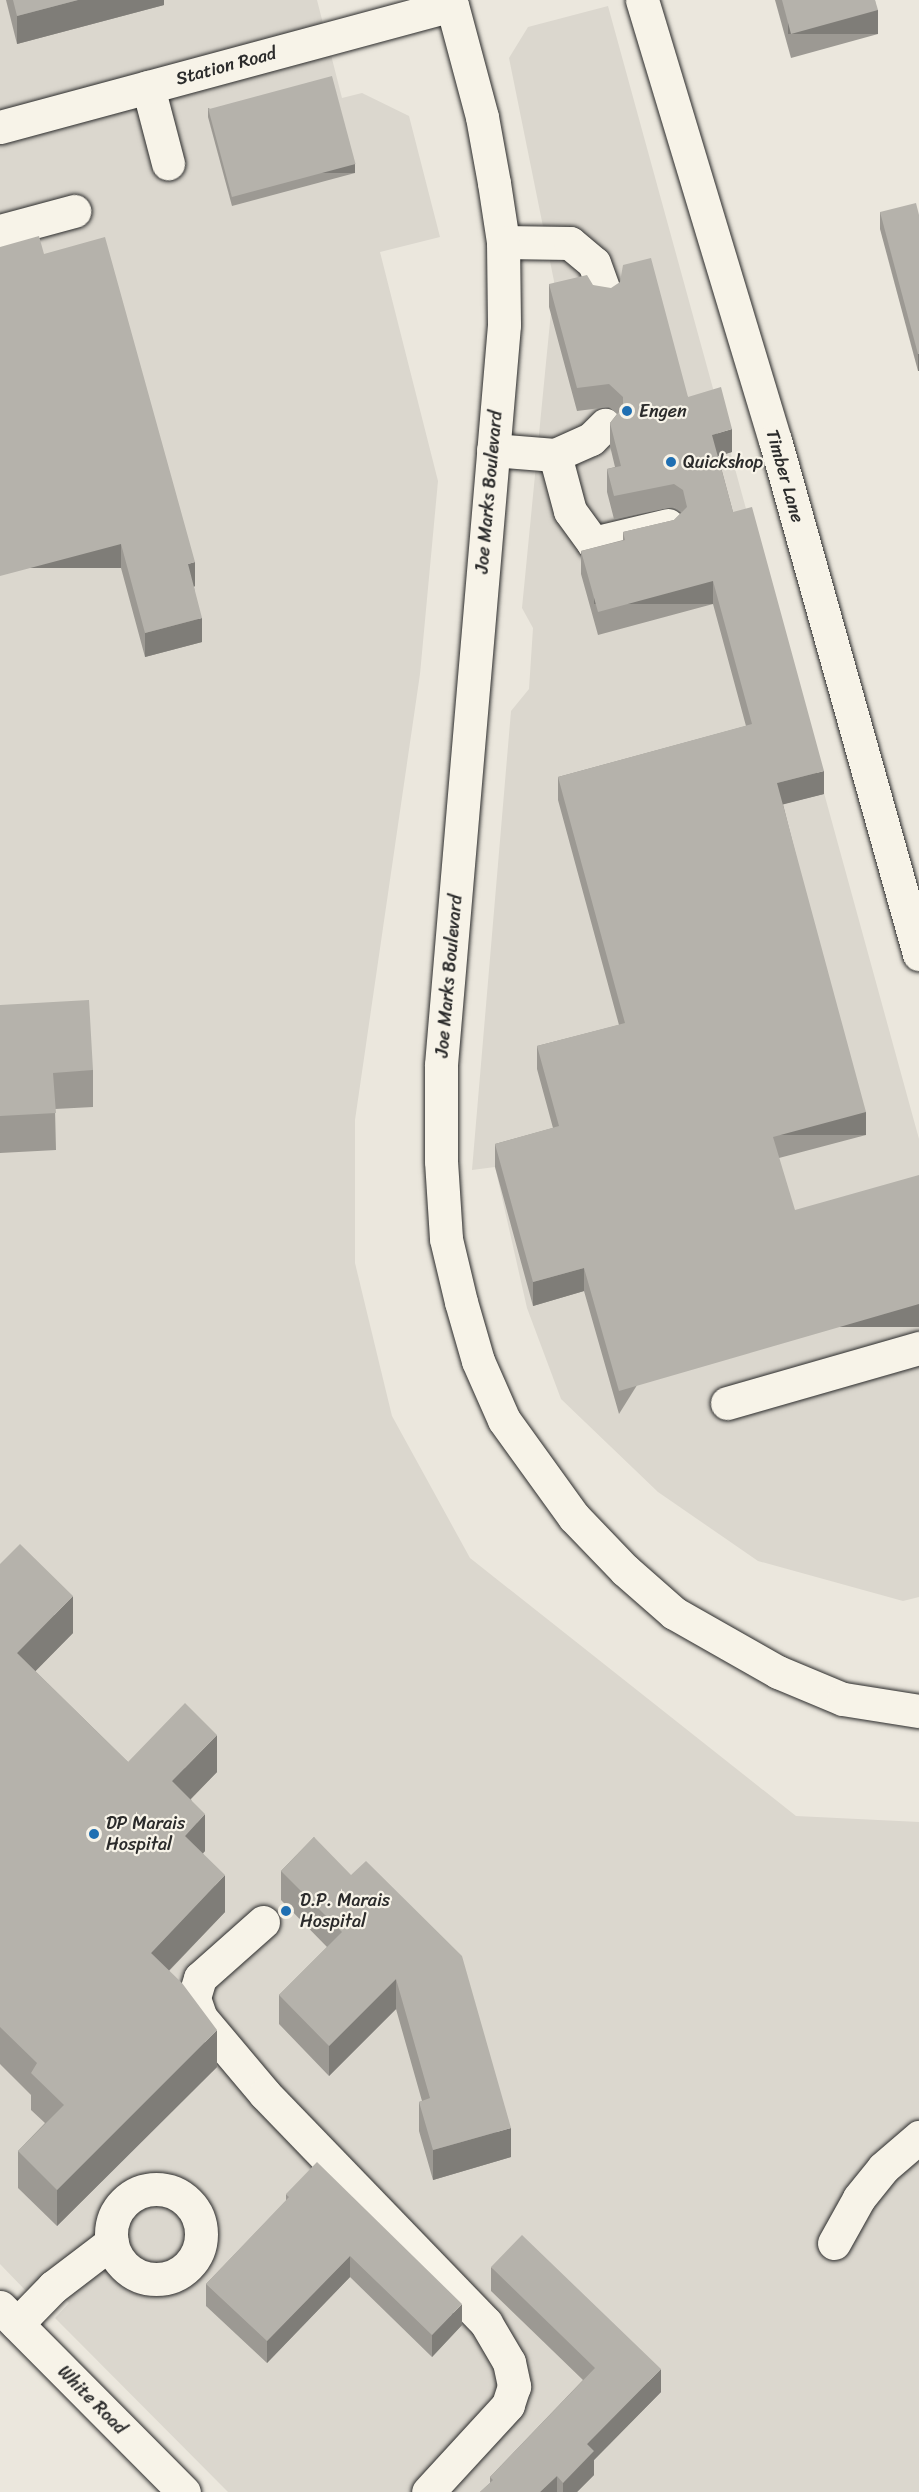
<!DOCTYPE html>
<style>
body{margin:0}
#map{position:relative;width:919px;height:2492px;overflow:hidden;background:#ebe7dd;font-family:Sriracha,sans-serif}
div>[style]{position:absolute}
[style*='--x']{left:calc(var(--x)*1px);top:calc(var(--y)*1px);width:calc(var(--w)*1px);rotate:calc(var(--a)*1deg)}
.built>*{inset:0;background:#dbd7ce}
.roads{filter:drop-shadow(0 0 2px #2b2b2b) drop-shadow(0 0 2px #2b2b2b)}
.minor>*{height:33px;margin:-16.5px;padding:0 16.5px;transform-origin:16.5px;border-radius:16.5px;background:#f7f3e8}
.minor>.ring{margin:-16.5px;padding:0;box-sizing:content-box;background:none;border:33px solid #f7f3e8;border-radius:50%}
.major>*{height:33px;margin:-16.5px;padding:0 16.5px;transform-origin:16.5px;border-radius:16.5px;background:#f7f3e8}
.wall>*{inset:0;background:#9c9993}
.shaded-wall>*{inset:0;background:#7f7d78;transform-origin:0 0}
.building>*{inset:0;background:#b5b2ab;transform-origin:0 0}
.dots>*{width:16px;height:16px;translate:-50% -50%;box-sizing:border-box;border:3px solid #f7f3e8;border-radius:50%}
span{translate:-50% -50%;white-space:nowrap;text-align:center;line-height:1.15;-webkit-text-stroke:4.5px #f7f3e8;paint-order:stroke}
.street-label{font-size:18px;color:#2b2b2b}
.poi-label{font-size:18px;color:#2b2b2b}
.left{translate:0 -50%;text-align:left}
</style>
<div id="map">
<div class="built">
<div style="clip-path:polygon(0 0,317px 0,342px 98px,362px 93px,409px 116px,440px 237px,380px 252px,438px 481px,420px 674px,355px 1120px,355px 1263px,392px 1416px,470px 1558px,796px 1816px,919px 1822px,919px 2492px,228px 2492px,55px 2318px,69px 2303px,53px 2287px,27px 2292px,0 2264px)"></div>
<div style="clip-path:polygon(608px 6px,919px 1139px,919px 1597px,903px 1601px,758px 1561px,658px 1492px,561px 1399px,527px 1308px,495px 1167px,472px 1170px,511px 711px,529px 689px,533px 628px,522px 608px,554px 281px,509px 58px,528px 27px)"></div>
</div>
<div class="roads">
<div class="minor">
<div style="--x:642;--y:0;--w:460;--a:73.2"></div>
<div style="--x:775;--y:440;--w:534;--a:74.35"></div>
<div style="--x:148;--y:87;--w:79;--a:75.3"></div>
<div style="--x:0;--y:231;--w:77;--a:-15.1"></div>
<div style="--x:503;--y:242;--w:67;--a:0.9"></div>
<div style="--x:570;--y:243;--w:31;--a:40"></div>
<div style="--x:594;--y:263;--w:32;--a:70"></div>
<div style="--x:493;--y:450;--w:62;--a:4.6"></div>
<div style="--x:555;--y:455;--w:39;--a:-24"></div>
<div style="--x:591;--y:439;--w:20;--a:-45"></div>
<div style="--x:555;--y:455;--w:58;--a:75"></div>
<div style="--x:570;--y:511;--w:39;--a:54"></div>
<div style="--x:593;--y:543;--w:77;--a:-13.5"></div>
<div style="--x:727;--y:1403;--w:200;--a:-16"></div>
<div style="--x:263;--y:1922;--w:84;--a:138.4"></div>
<div style="--x:200;--y:1978;--w:21;--a:107"></div>
<div style="--x:194;--y:1998;--w:21;--a:71"></div>
<div style="--x:201;--y:2018;--w:99;--a:49.9"></div>
<div style="--x:265;--y:2094;--w:318;--a:46"></div>
<div style="--x:486;--y:2323;--w:45;--a:59.5"></div>
<div style="--x:509;--y:2362;--w:25;--a:78"></div>
<div style="--x:514;--y:2386;--w:20;--a:108"></div>
<div style="--x:508;--y:2405;--w:118;--a:132.6"></div>
<div class="ring" style="left:111px;top:2189px;width:57px;height:57px"></div>
<div style="--x:834;--y:2243;--w:51;--a:-60.9"></div>
<div style="--x:859;--y:2198;--w:38;--a:-51"></div>
<div style="--x:883;--y:2168;--w:48;--a:-40.7"></div>
<div style="--x:0;--y:2307;--w:261;--a:45.2"></div>
<div style="--x:17;--y:2324;--w:52;--a:-45.8"></div>
<div style="--x:53;--y:2287;--w:74;--a:-37.3"></div>
</div>
<div class="major">
<div style="--x:0;--y:127;--w:468;--a:-15.1"></div>
<div style="--x:452;--y:5;--w:116;--a:75"></div>
<div style="--x:482;--y:117;--w:67;--a:79.7"></div>
<div style="--x:494;--y:183;--w:60;--a:81.3"></div>
<div style="--x:503;--y:242;--w:83;--a:89.3"></div>
<div style="--x:504;--y:325;--w:743;--a:94.87"></div>
<div style="--x:441;--y:1065;--w:96;--a:90"></div>
<div style="--x:441;--y:1161;--w:78;--a:86.3"></div>
<div style="--x:446;--y:1239;--w:65;--a:76.6"></div>
<div style="--x:461;--y:1302;--w:61;--a:73.9"></div>
<div style="--x:478;--y:1361;--w:64;--a:66.2"></div>
<div style="--x:504;--y:1420;--w:120;--a:54.2"></div>
<div style="--x:574;--y:1517;--w:74;--a:46.1"></div>
<div style="--x:625;--y:1570;--w:65;--a:41.3"></div>
<div style="--x:674;--y:1613;--w:120;--a:29.6"></div>
<div style="--x:778;--y:1672;--w:70;--a:22.6"></div>
<div style="--x:843;--y:1699;--w:77;--a:9"></div>
</div>
</div>
<div class="wall">
<div style="clip-path:polygon(6px 0,164px 0,164px 5px,17px 44px)"></div>
<div style="clip-path:polygon(775px 0,875px 0,878px 34px,791px 58px)"></div>
<div style="clip-path:polygon(208px 108px,355px 173px,232px 206px,208px 117px)"></div>
<div style="clip-path:polygon(880px 212px,919px 215px,919px 371px,918px 371px,880px 229px)"></div>
<div style="clip-path:polygon(44px 254px,195px 586px,194px 587px,202px 642px,145px 657px,121px 568px)"></div>
<div style="clip-path:polygon(549px 284px,593px 285px,688px 397px,732px 452px,718px 456px,733px 512px,824px 794px,783px 804px,866px 1135px,779px 1158px,619px 1414px,584px 1291px,533px 1306px,495px 1167px,495px 1144px,553px 1128px,537px 1069px,537px 1046px,619px 1025px,558px 800px,558px 777px,746px 726px,713px 604px,598px 635px,581px 574px,581px 551px,623px 540px,623px 532px,674px 520px,682px 512px,674px 507px,614px 519px,607px 492px,607px 469px,615px 467px,610px 446px,610px 423px,617px 414px,609px 407px,577px 411px,549px 307px)"></div>
<div style="clip-path:polygon(0 1005px,93px 1070px,93px 1107px,55px 1109px,56px 1150px,0 1153px)"></div>
<div style="clip-path:polygon(0 1564px,73px 1633px,35px 1671px,128px 1762px,217px 1772px,191px 1799px,205px 1851px,203px 1853px,225px 1912px,169px 1971px,217px 2067px,57px 2226px,18px 2188px,18px 2151px,45px 2123px,31px 2110px,31px 2095px,0 2064px)"></div>
<div style="clip-path:polygon(314px 1837px,511px 2157px,433px 2180px,419px 2131px,419px 2102px,422px 2101px,396px 2009px,329px 2076px,279px 2024px,279px 1995px,327px 1947px,281px 1900px,281px 1871px)"></div>
<div style="clip-path:polygon(286px 2194px,462px 2325px,432px 2357px,350px 2277px,267px 2363px,206px 2306px,206px 2284px,286px 2201px)"></div>
<div style="clip-path:polygon(491px 2267px,661px 2392px,594px 2460px,594px 2475px,577px 2492px,480px 2492px,490px 2483px,490px 2477px,583px 2380px,491px 2291px)"></div>
</div>
<div class="shaded-wall">
<div style="clip-path:polygon(78px 0,164px 0,164px 5px,17px 44px,17px 16px)"></div>
<div style="left:878px;top:10px;width:24px;height:90px;rotate:90deg"></div>
<div style="left:355px;top:164px;width:9px;height:127px;rotate:90deg"></div>
<div style="left:918px;top:354px;width:1px;height:17px"></div>
<div style="clip-path:polygon(732px 429px,732px 452px,712px 458px,712px 435px)"></div>
<div style="left:121px;top:544px;width:24px;height:125px;rotate:90deg"></div>
<div style="clip-path:polygon(195px 562px,195px 586px,188px 588px,188px 564px)"></div>
<div style="left:713px;top:581px;width:23px;height:119px;rotate:90deg"></div>
<div style="clip-path:polygon(202px 618px,202px 642px,145px 657px,145px 633px)"></div>
<div style="clip-path:polygon(824px 771px,824px 794px,777px 806px,777px 783px)"></div>
<div style="left:866px;top:1112px;width:23px;height:96px;rotate:90deg"></div>
<div style="clip-path:polygon(584px 1268px,584px 1291px,533px 1306px,533px 1282px)"></div>
<div style="left:919px;top:1304px;width:23px;height:312px;rotate:90deg"></div>
<div style="clip-path:polygon(73px 1596px,73px 1633px,17px 1690px,17px 1653px)"></div>
<div style="clip-path:polygon(217px 1735px,217px 1772px,172px 1818px,172px 1781px)"></div>
<div style="clip-path:polygon(205px 1814px,205px 1851px,185px 1872px,185px 1836px)"></div>
<div style="clip-path:polygon(225px 1875px,225px 1912px,151px 1989px,151px 1953px)"></div>
<div style="clip-path:polygon(396px 1979px,396px 2009px,329px 2076px,329px 2046px)"></div>
<div style="clip-path:polygon(217px 2030px,217px 2067px,57px 2226px,57px 2190px)"></div>
<div style="clip-path:polygon(511px 2128px,511px 2157px,433px 2180px,433px 2150px)"></div>
<div style="clip-path:polygon(350px 2256px,350px 2277px,267px 2363px,267px 2341px)"></div>
<div style="clip-path:polygon(462px 2304px,462px 2325px,432px 2357px,432px 2335px)"></div>
<div style="clip-path:polygon(661px 2369px,661px 2392px,594px 2460px,594px 2475px,577px 2492px,563px 2492px,563px 2483px,587px 2444px)"></div>
<div style="clip-path:polygon(557px 2476px,557px 2492px,540px 2492px)"></div>
</div>
<div class="building">
<div style="clip-path:polygon(13px 0,78px 0,17px 16px)"></div>
<div style="clip-path:polygon(782px 0,875px 0,878px 10px,791px 34px)"></div>
<div style="left:332px;top:76px;width:91px;height:128px;rotate:75deg"></div>
<div style="clip-path:polygon(916px 203px,919px 215px,919px 354px,918px 354px,880px 212px)"></div>
<div style="clip-path:polygon(39px 236px,44px 254px,105px 237px,195px 562px,188px 564px,202px 618px,145px 633px,121px 544px,0 576px,0 247px)"></div>
<div style="clip-path:polygon(651px 258px,688px 397px,721px 387px,732px 429px,712px 435px,733px 512px,752px 507px,824px 771px,777px 783px,866px 1112px,773px 1137px,795px 1210px,919px 1175px,919px 1304px,619px 1391px,584px 1268px,533px 1282px,495px 1144px,559px 1126px,537px 1046px,625px 1023px,558px 777px,752px 724px,713px 581px,598px 612px,581px 551px,625px 540px,623px 532px,674px 520px,687px 507px,683px 490px,674px 484px,614px 496px,607px 469px,621px 466px,610px 423px,623px 407px,623px 397px,609px 384px,577px 388px,549px 284px,587px 275px,593px 285px,611px 288px,620px 282px,623px 265px)"></div>
<div style="clip-path:polygon(89px 1000px,93px 1070px,53px 1073px,56px 1113px,0 1116px,0 1005px)"></div>
<div style="clip-path:polygon(20px 1544px,73px 1596px,17px 1653px,128px 1762px,185px 1703px,217px 1735px,172px 1781px,205px 1814px,185px 1836px,225px 1875px,151px 1953px,182px 1983px,217px 2030px,57px 2190px,18px 2151px,64px 2105px,31px 2073px,37px 2063px,0 2027px,0 1564px)"></div>
<div style="clip-path:polygon(314px 1837px,351px 1875px,366px 1861px,462px 1956px,511px 2128px,433px 2150px,419px 2102px,430px 2098px,396px 1979px,329px 2046px,279px 1995px,342px 1932px,281px 1871px)"></div>
<div style="clip-path:polygon(317px 2162px,462px 2304px,432px 2335px,350px 2256px,267px 2341px,206px 2284px,289px 2197px,286px 2194px)"></div>
<div style="clip-path:polygon(522px 2235px,661px 2369px,587px 2444px,594px 2451px,563px 2483px,557px 2476px,540px 2492px,480px 2492px,493px 2480px,490px 2477px,595px 2368px,491px 2267px)"></div>
</div>
<div class="dots">
<div style="left:627px;top:411px;background:#1f6fb2"></div>
<div style="left:671px;top:462px;background:#1f6fb2"></div>
<div style="left:94px;top:1834px;background:#1f6fb2"></div>
<div style="left:286px;top:1911px;background:#1f6fb2"></div>
</div>
<div class="street-label">
<span style="left:226px;top:66px;rotate:-15deg">Station Road</span>
<span style="left:785px;top:476px;rotate:74deg">Timber Lane</span>
<span style="left:489px;top:492px;rotate:-85deg">Joe Marks Boulevard</span>
<span style="left:449px;top:976px;rotate:-85deg">Joe Marks Boulevard</span>
<span style="left:92px;top:2400px;rotate:45deg">White Road</span>
</div>
<div class="poi-label">
<span class="left" style="left:639px;top:411px">Engen</span>
<span class="left" style="left:683px;top:462px">Quickshop</span>
<span class="left" style="left:106px;top:1834px">DP Marais<br>Hospital</span>
<span class="left" style="left:300px;top:1911px">D.P. Marais<br>Hospital</span>
</div>
</div>
